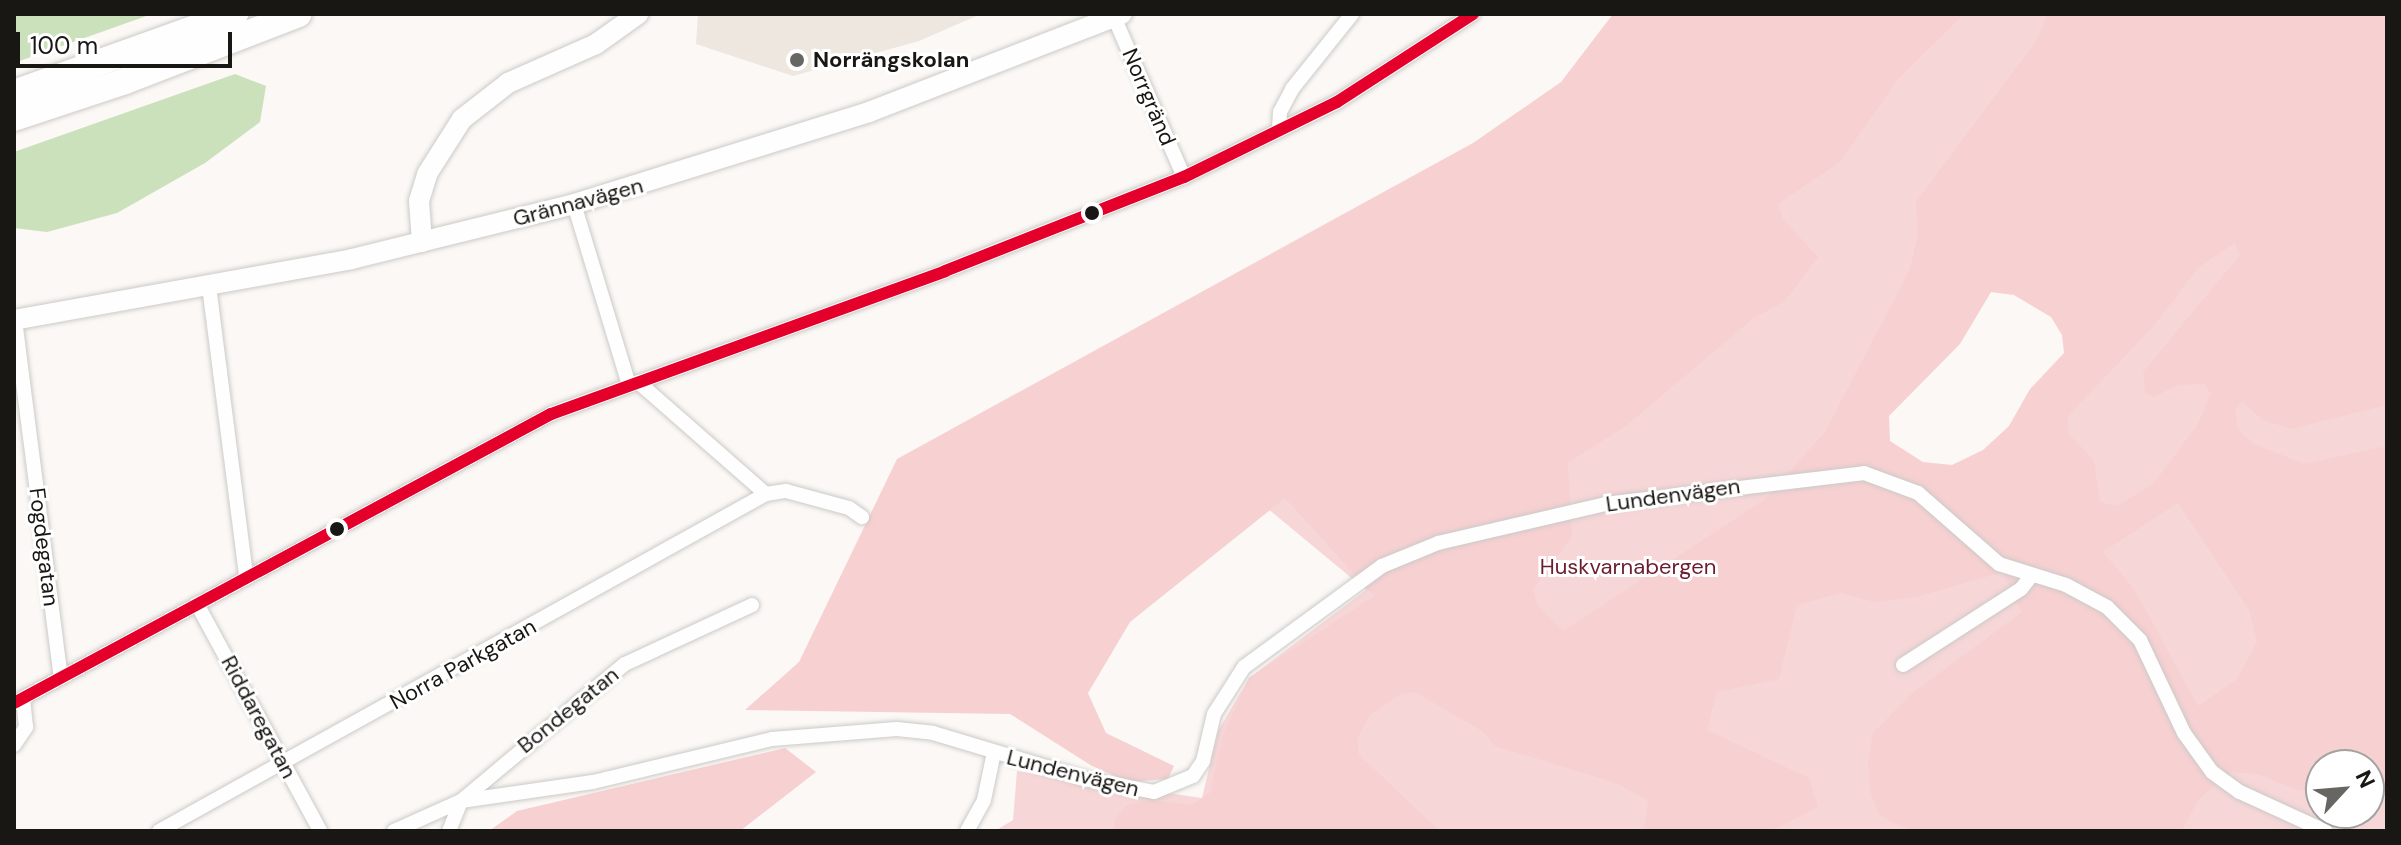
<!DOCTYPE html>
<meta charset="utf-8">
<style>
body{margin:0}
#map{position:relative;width:2401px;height:845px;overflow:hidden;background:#fbf8f5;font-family:"DM Sans",sans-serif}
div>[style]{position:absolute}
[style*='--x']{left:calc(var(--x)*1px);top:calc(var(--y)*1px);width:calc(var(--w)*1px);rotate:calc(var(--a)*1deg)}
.built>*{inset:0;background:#eee7e0}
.green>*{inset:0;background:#f7d6d8}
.forest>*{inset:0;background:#f7d0d2}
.water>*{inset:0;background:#cae1bc}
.roads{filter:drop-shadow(0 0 2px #cccac7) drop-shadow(0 0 2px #cccac7)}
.street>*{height:14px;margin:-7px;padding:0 7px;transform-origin:7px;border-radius:7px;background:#fefefe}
.secondary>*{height:20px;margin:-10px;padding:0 10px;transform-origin:10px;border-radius:10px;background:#fefefe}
.highway>*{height:26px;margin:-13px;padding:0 13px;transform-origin:13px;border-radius:13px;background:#fefefe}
.bus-1>*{height:12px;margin:-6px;padding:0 6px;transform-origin:6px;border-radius:6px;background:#e4002b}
.dots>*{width:22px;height:22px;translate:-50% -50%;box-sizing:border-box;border:4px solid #fff;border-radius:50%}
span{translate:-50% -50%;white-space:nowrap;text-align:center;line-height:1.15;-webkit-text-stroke:6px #fff;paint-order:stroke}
.poi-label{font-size:22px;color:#181714;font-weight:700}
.left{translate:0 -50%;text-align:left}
.street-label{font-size:22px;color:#181714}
.park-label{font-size:22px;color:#6a1e2d}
.frame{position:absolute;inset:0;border:16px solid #181714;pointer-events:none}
.north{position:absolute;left:2305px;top:749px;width:80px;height:80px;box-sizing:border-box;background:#fff;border:2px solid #a3a2a1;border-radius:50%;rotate:64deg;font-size:22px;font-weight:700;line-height:32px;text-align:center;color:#181714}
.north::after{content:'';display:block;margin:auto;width:28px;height:36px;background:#676663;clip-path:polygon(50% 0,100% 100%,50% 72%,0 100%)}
.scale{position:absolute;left:16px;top:32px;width:216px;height:36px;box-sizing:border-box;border:4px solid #181714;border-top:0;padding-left:10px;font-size:24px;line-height:28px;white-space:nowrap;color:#181714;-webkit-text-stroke:6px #fff;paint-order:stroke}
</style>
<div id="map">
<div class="built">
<div style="clip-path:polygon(698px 14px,981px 14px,919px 41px,793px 76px,696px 44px)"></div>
</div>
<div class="green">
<div style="clip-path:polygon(evenodd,1738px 14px,2387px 14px,2387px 831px,995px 831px,1013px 820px,1017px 771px,1202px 798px,1218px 731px,1249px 678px,1366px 590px,1244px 489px,1738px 14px,2013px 256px,2104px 316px,1977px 510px,1862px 443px,2013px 256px,1738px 14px,2321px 765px,2369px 765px,2369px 813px,2321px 813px,2321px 765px)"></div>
</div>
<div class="forest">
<div style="clip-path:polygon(evenodd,1613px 14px,1964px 14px,1899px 78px,1839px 163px,1778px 204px,1783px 219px,1818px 257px,1784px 302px,1755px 317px,1627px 425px,1568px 463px,1572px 536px,1533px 589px,1537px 604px,1563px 631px,1764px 500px,1825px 432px,1909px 271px,1918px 235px,1916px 202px,2036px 41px,2047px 14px,2387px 14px,2387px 405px,2291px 429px,2263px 420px,2242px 402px,2235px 409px,2238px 430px,2254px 444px,2304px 464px,2387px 446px,2387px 777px,2369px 780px,2369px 765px,2321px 765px,2321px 788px,2300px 791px,2258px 774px,2231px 772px,2198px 800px,2182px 831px,1913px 831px,1892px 822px,1878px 813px,1870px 791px,1868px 760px,1873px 733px,1911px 694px,2022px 612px,2003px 572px,1916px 597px,1874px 602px,1841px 593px,1797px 605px,1779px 679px,1717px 692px,1707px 730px,1809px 778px,1818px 807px,1771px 831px,1644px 831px,1648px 800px,1616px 783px,1495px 746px,1482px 731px,1415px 692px,1401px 694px,1370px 715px,1357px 739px,1359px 755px,1440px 831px,1113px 831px,1116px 817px,1127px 805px,1152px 800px,1192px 805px,1210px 793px,1223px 735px,1249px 678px,1374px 596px,1285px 498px,1130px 622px,1088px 693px,1106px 733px,1174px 766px,1168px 779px,1129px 782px,1092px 766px,1010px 714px,745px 710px,799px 662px,897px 459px,1473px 143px,1561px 82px,1613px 14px,2235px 243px,2240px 255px,2143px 372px,2145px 392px,2154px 397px,2178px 385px,2205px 384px,2211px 394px,2198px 424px,2154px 483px,2117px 506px,2100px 502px,2094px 460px,2069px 434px,2068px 416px,2152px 328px,2198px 268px,2235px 243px,1613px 14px,1991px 292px,2014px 295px,2051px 317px,2062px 335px,2064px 353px,2030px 389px,2009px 426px,1983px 450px,1952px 465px,1923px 462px,1890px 441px,1889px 416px,1960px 344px,1991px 292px,1613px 14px,2178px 503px,2249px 610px,2257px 642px,2237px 679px,2198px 706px,2134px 589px,2103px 552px,2178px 503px)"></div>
<div style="clip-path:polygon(785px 748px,816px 772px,740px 831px,489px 831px,517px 811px)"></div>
</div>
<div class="water">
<div style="clip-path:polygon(14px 14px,152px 14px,14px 63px)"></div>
<div style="clip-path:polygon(235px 74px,266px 86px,260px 122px,205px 163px,117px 213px,47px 232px,14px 228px,14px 152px)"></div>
</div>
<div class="roads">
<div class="street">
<div style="--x:1114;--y:17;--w:175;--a:66.4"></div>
<div style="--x:1279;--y:130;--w:18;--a:-87"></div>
<div style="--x:1280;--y:112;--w:26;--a:-62"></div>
<div style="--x:1292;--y:89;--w:96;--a:-51.3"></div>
<div style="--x:574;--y:204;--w:189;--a:73.1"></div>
<div style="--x:209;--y:286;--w:292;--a:82.7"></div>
<div style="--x:15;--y:320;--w:361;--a:82.7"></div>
<div style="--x:638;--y:382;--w:170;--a:41.2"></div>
<div style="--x:766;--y:494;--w:20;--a:-9"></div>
<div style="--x:786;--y:491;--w:65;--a:15.1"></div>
<div style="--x:849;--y:508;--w:16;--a:35"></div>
<div style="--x:197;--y:604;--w:258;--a:61.5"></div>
<div style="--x:1903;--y:665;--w:140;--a:-32.8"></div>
<div style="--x:2021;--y:589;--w:16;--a:-52"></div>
<div style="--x:14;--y:703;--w:610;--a:-28.29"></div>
<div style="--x:551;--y:414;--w:419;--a:-19.9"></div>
<div style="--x:945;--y:271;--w:257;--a:-21.5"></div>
<div style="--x:1184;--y:177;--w:170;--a:-26.1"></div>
<div style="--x:1337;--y:102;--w:162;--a:-32.9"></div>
<div style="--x:14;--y:745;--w:22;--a:-56"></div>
<div style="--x:26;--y:727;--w:29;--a:-96"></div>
<div style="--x:461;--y:801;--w:133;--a:-8.2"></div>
<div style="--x:593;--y:782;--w:184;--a:-13.5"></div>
<div style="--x:772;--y:739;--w:125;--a:-4.6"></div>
<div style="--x:897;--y:729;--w:36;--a:6"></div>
<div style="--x:933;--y:733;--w:160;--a:16.7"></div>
<div style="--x:1086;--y:779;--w:69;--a:10.8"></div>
<div style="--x:1154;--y:792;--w:42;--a:-22.3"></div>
<div style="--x:1193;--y:776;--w:18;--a:-56"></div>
<div style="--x:1203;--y:761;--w:48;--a:-76.8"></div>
<div style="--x:1214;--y:714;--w:56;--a:-57.4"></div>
<div style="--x:1244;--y:667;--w:171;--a:-36.2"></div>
<div style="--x:1382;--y:566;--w:61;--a:-22.3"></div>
<div style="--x:1438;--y:543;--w:171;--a:-13.1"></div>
<div style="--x:1605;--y:504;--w:261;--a:-6.8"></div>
<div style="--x:1864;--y:473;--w:58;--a:20.3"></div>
<div style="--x:1918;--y:493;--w:108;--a:41.2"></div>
<div style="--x:1999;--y:564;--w:70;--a:17.4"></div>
<div style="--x:2066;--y:585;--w:47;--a:28.2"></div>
<div style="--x:2107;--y:607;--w:47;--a:45"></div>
<div style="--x:2140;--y:640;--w:103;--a:64.7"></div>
<div style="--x:2184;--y:733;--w:48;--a:54.3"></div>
<div style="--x:2212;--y:772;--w:34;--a:36"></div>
<div style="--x:2240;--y:792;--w:94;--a:24.6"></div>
<div style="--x:159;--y:831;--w:694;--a:-29.04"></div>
<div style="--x:394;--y:831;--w:73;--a:-24.1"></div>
<div style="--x:461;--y:801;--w:214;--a:-39.9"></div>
<div style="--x:625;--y:664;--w:140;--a:-24.9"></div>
<div style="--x:449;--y:831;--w:32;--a:-68"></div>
<div style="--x:967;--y:831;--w:35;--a:-61"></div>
<div style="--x:984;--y:800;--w:49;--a:-78.2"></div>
</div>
<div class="secondary">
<div style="--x:422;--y:242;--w:41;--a:-94.2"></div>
<div style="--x:419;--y:201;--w:28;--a:-73"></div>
<div style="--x:427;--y:174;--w:65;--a:-57.5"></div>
<div style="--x:462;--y:119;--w:58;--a:-38"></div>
<div style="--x:508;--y:83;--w:96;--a:-23.9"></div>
<div style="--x:596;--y:44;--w:52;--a:-35.5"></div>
<div style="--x:14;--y:320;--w:343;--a:-10.2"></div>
<div style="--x:352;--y:259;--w:229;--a:-13.9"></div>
<div style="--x:574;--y:204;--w:309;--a:-17.3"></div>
<div style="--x:869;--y:112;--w:271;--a:-21.2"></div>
</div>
<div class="highway">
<div style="--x:14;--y:93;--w:235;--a:-19.7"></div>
<div style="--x:14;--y:118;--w:117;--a:-18.4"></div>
<div style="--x:125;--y:81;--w:186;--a:-21.1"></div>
</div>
</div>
<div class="bus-1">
<div style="--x:14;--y:703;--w:610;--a:-28.29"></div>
<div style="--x:551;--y:414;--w:419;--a:-19.9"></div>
<div style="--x:945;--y:271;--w:257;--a:-21.5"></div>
<div style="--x:1184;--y:177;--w:170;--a:-26.1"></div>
<div style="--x:1337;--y:102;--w:162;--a:-32.9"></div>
</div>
<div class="dots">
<div style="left:797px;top:60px;background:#676663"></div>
<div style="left:1092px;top:213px;background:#181714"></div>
<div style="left:337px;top:529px;background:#181714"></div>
</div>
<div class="poi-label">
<span class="left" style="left:813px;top:60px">Norrängskolan</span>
</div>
<div class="street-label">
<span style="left:1149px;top:97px;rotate:67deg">Norrgränd</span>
<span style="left:578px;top:202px;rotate:-15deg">Grännavägen</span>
<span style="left:1673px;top:495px;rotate:-8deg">Lundenvägen</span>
<span style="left:44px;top:547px;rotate:83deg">Fogdegatan</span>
<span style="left:463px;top:664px;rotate:-29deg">Norra Parkgatan</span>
<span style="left:568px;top:710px;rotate:-39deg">Bondegatan</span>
<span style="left:259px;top:717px;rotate:62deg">Riddaregatan</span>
<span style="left:1073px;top:773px;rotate:14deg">Lundenvägen</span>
</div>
<div class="park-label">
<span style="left:1628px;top:567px">Huskvarnabergen</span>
</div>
<div class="frame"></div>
<div class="north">N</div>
<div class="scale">100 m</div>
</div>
